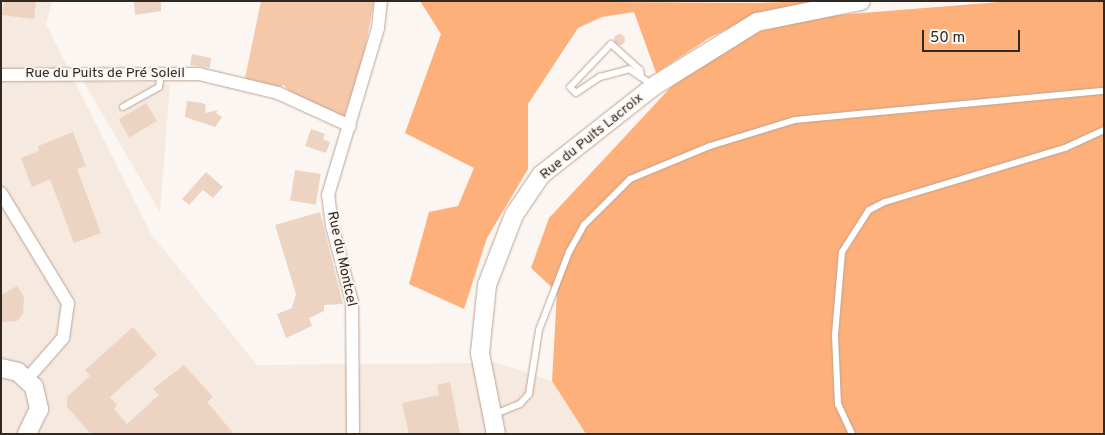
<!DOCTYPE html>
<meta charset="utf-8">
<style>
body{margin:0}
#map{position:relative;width:1105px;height:435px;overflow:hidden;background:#fbf6f2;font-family:Overpass,sans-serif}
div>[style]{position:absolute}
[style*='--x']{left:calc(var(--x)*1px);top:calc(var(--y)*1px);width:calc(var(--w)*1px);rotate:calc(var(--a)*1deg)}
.built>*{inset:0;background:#f6e9e0}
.green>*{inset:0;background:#f5c8aa}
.forest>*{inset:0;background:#fdb07a}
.building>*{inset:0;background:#edd3c2;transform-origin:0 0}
.round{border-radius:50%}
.roads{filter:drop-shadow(0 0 1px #bca393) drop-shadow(0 0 1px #bca393)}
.lane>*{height:6px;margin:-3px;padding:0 3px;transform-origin:3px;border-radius:3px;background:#fff}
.street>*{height:12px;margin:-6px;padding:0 6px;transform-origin:6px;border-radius:6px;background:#fff}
.secondary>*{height:18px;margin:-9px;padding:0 9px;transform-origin:9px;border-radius:9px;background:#fff}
span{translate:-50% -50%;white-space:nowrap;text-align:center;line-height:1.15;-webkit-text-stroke:4px #fbf6f2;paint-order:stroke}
.street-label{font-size:14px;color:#322822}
.frame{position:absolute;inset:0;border:2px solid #322822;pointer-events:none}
.scale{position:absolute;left:922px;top:30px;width:98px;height:22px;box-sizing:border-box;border:2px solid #322822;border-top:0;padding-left:6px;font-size:15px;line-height:18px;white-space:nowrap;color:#322822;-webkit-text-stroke:4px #fbf6f2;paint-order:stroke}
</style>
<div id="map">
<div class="built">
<div style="clip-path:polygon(1px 1px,52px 1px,46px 24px,151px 234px,257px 365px,498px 363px,552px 381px,586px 434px,1px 434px)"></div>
<div style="clip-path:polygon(83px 81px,170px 84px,160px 212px)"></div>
</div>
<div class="green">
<div style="clip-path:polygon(261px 1px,374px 1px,364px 55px,344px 117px,291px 95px,284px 85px,276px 88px,245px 78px)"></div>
</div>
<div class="forest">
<div style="clip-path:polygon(420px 1px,757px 3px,822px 1px,756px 15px,709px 38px,656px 73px,634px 12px,602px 17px,578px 28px,528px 104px,528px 169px,487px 238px,464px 309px,409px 284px,429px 212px,458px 206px,474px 168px,405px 133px,441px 34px)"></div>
<div style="clip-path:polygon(1012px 1px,1104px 1px,1104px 434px,586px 434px,552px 381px,557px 292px,531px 268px,549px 218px,671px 87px,761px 27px,837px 15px)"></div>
</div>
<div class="building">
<div style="clip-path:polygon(4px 1px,36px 1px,34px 19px,2px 15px)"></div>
<div style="clip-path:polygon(161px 1px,161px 11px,135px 15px,134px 2px)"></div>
<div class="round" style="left:613.5px;top:33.5px;width:11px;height:11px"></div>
<div style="clip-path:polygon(192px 54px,211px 58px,210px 68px,190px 65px)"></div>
<div style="clip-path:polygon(187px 101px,202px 103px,206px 105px,205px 113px,218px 110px,216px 113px,222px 117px,215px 127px,185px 117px)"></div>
<div style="left:146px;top:103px;width:21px;height:32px;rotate:59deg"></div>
<div style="clip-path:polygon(311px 129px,325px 134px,323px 139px,330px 142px,326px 153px,305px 146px)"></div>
<div style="clip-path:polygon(73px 132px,86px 166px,77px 169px,101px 233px,74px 243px,50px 179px,32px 187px,21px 158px,39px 151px,38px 146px)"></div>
<div style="left:295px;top:170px;width:26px;height:31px;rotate:9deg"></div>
<div style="clip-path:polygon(206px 172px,223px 187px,213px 198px,203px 190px,189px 205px,182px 199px)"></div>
<div style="clip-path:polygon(320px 212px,343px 304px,324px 305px,324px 311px,309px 318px,312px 326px,286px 338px,277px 314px,292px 308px,296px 294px,275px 225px)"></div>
<div style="clip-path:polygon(17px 286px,24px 297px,23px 314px,17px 321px,1px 322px,1px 295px)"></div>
<div style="clip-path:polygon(133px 327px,157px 355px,110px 397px,117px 405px,114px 409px,127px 424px,159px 395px,153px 389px,184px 365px,213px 397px,207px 402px,234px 434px,91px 434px,67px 407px,67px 397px,90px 376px,85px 370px)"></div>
<div style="clip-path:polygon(450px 382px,460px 434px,409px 434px,402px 403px,439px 395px,437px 385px)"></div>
</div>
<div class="roads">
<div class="lane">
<div style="--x:641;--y:75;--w:5;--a:-101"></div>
<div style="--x:640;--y:70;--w:39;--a:-138"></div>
<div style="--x:611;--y:44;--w:59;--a:133.6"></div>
<div style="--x:570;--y:87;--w:8;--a:45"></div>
<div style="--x:576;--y:93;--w:29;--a:-34"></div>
<div style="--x:600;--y:77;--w:30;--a:-15"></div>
<div style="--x:629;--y:69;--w:29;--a:34"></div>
<div style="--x:123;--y:107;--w:41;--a:-29.1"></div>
<div style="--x:159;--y:87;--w:14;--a:-82"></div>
<div style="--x:495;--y:414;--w:27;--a:-22"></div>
<div style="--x:520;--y:404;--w:13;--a:-48"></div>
<div style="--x:529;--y:394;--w:65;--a:-81.1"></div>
<div style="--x:539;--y:330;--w:84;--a:-69"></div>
<div style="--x:569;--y:252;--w:31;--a:-61"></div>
<div style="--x:584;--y:225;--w:65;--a:-45"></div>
<div style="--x:630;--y:179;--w:87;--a:-22.4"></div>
<div style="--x:710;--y:146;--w:89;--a:-17"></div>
<div style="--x:795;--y:120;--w:310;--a:-5.4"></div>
<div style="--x:852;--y:434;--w:33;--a:-115"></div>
<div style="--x:838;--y:404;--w:69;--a:-92.5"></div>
<div style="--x:835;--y:335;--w:83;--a:-85.2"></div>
<div style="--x:842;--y:252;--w:50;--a:-57.3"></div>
<div style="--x:869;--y:210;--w:18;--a:-27"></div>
<div style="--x:885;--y:202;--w:188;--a:-16.7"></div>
<div style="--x:1065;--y:148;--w:43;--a:-24.8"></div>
</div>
<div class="street">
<div style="--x:1;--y:75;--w:198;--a:-0.3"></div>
<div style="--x:199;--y:74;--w:81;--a:13.5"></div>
<div style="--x:278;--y:93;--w:79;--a:24.6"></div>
<div style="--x:1;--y:193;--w:129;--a:58.7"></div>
<div style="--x:68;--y:303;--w:35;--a:98"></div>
<div style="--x:63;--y:338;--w:53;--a:131.2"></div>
<div style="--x:353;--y:434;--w:132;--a:-90.4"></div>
<div style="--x:352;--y:302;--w:79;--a:-104.7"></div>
<div style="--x:332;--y:226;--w:31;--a:-97"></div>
<div style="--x:328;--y:195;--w:174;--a:-73.3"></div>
<div style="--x:378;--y:28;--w:27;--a:-84"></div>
</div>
<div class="secondary">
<div style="--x:1;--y:368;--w:17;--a:13"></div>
<div style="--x:18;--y:372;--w:22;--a:43"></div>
<div style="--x:34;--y:387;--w:23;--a:77"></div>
<div style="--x:39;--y:409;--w:28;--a:116"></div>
<div style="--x:496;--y:434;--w:83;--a:-101.2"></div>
<div style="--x:480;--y:353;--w:68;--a:-84.1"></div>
<div style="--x:487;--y:285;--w:75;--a:-68.9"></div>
<div style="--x:514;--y:215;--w:48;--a:-56"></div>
<div style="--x:541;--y:175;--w:144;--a:-38.2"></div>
<div style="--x:654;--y:86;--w:121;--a:-31.9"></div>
<div style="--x:757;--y:22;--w:106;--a:-11.4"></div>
</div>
</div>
<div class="street-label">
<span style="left:105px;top:74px">Rue du Puits de Pré Soleil</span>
<span style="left:592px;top:137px;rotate:-39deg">Rue du Puits Lacroix</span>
<span style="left:341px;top:259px;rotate:78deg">Rue du Montcel</span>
</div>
<div class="frame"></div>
<div class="scale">50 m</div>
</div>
